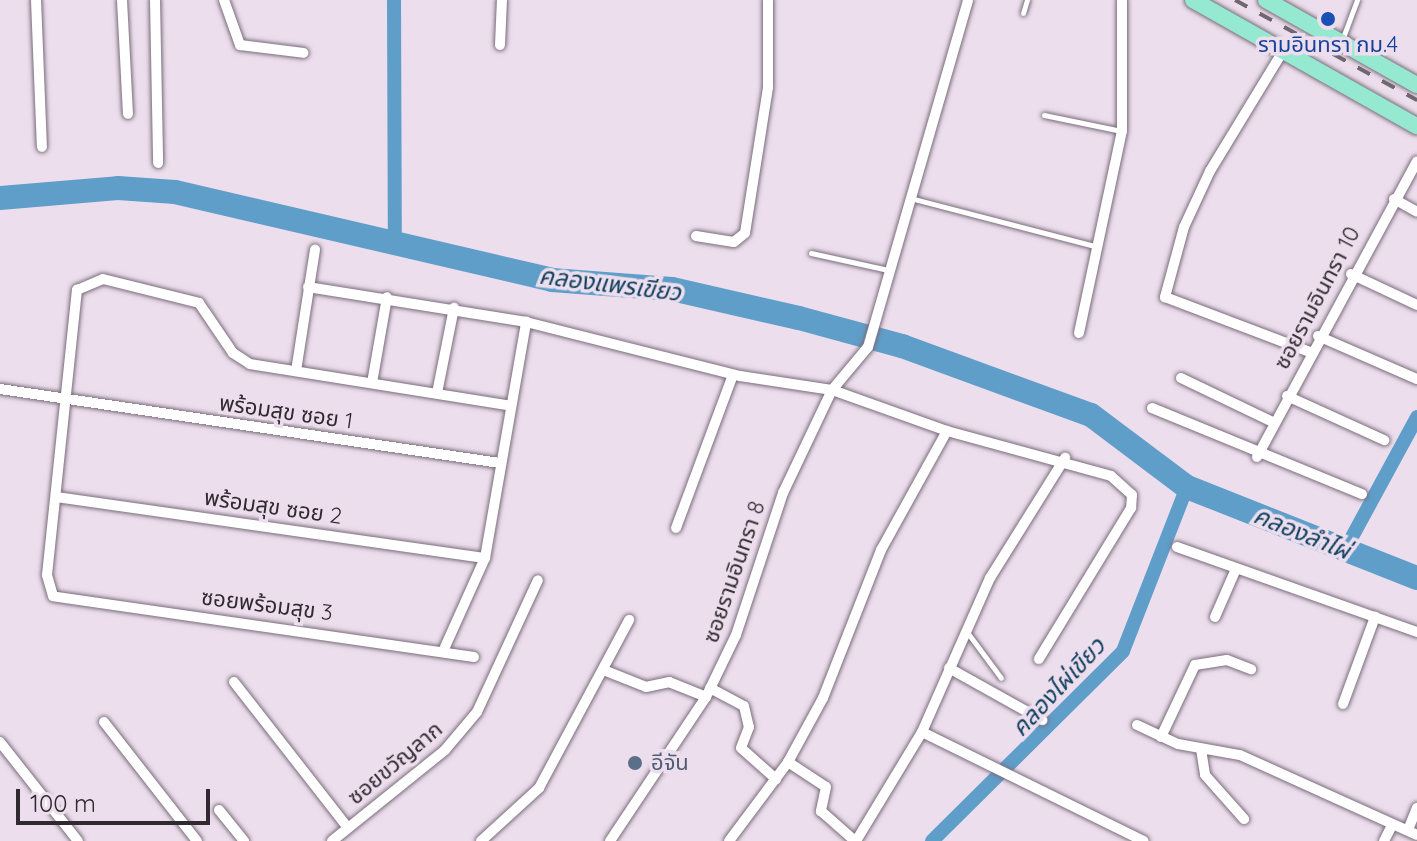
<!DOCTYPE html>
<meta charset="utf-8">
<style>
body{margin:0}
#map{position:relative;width:1417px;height:841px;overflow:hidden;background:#eddeee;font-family:Quicksand,"Noto Sans Thai",sans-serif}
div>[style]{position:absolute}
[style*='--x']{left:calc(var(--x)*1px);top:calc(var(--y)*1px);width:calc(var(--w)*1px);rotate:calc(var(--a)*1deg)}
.canal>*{height:14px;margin:-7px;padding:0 7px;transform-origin:7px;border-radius:7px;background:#609eca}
.river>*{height:24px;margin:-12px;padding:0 12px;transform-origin:12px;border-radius:12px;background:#609eca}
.roads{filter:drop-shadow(0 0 2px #796d7a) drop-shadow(0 0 2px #796d7a)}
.service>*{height:5px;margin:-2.5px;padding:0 2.5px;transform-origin:2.5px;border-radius:2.5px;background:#fff}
.minor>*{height:10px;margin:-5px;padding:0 5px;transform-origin:5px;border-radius:5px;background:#fff}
.primary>*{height:16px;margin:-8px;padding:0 8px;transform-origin:8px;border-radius:8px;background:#96e9d1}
.rail>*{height:4px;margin-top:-2px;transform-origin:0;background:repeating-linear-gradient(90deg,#706770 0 14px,transparent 0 28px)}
.dots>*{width:22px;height:22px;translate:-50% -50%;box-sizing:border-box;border:4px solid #eddeee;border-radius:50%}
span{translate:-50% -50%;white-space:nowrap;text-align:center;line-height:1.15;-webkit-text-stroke:7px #eddeee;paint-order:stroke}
.transit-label{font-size:22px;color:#164399}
.street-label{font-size:22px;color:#302a30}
.service-label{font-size:22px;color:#4e5e75}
.left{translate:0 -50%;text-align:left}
.water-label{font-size:24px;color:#10415f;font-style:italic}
.scale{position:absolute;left:16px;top:789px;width:194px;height:36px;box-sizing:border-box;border:4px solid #302a30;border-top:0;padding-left:10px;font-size:24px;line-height:28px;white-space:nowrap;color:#302a30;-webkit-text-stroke:6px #eddeee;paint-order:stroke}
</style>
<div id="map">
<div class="canal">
<div style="--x:394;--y:0;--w:247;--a:89.8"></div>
<div style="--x:1346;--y:548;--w:149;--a:-61.5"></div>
<div style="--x:932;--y:841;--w:269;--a:-44.8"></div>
<div style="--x:1123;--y:651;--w:176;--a:-68.7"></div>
</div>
<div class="river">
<div style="--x:0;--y:198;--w:118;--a:-4.8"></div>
<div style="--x:118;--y:188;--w:57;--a:4"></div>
<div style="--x:175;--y:192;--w:387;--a:13.1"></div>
<div style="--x:552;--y:280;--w:120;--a:4.3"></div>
<div style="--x:672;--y:289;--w:130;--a:12.9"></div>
<div style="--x:799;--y:318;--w:107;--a:15.2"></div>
<div style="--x:902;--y:346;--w:201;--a:20.1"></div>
<div style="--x:1091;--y:415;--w:120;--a:36.9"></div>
<div style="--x:1187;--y:487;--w:247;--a:21.6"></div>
</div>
<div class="roads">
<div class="service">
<div style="--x:1023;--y:13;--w:14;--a:-73"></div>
<div style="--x:1342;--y:40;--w:43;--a:-69.4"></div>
<div style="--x:1044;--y:115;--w:79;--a:11.7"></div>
<div style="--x:914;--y:199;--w:190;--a:14.6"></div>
<div style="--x:811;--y:253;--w:79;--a:12.4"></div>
<div style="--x:967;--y:632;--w:57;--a:53.5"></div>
</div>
<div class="minor">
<div style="--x:36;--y:0;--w:147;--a:87.7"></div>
<div style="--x:122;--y:0;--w:114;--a:87"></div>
<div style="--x:155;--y:0;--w:163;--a:88.9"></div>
<div style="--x:224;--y:0;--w:48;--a:70.4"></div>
<div style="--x:240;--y:45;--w:64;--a:7.1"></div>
<div style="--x:500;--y:45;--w:45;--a:-87.5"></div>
<div style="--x:1283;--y:51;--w:140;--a:121.3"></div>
<div style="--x:1210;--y:171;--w:62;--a:114.9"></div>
<div style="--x:1184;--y:227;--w:73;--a:105.2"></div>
<div style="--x:1165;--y:297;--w:155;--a:20.8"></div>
<div style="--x:1394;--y:199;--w:26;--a:29"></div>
<div style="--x:696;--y:236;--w:38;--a:9"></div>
<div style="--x:734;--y:242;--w:14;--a:-39"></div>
<div style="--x:745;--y:233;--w:148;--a:-81"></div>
<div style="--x:768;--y:87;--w:87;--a:-90"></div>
<div style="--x:1351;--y:274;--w:73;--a:25.2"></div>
<div style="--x:308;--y:287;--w:221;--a:9.1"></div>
<div style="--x:526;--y:322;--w:221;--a:14.2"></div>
<div style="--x:740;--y:376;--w:93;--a:8.7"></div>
<div style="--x:832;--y:390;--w:122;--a:19.6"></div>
<div style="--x:947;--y:431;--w:170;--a:15.3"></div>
<div style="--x:1111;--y:476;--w:28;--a:42"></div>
<div style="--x:1132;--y:495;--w:13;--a:94"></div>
<div style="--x:1131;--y:508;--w:177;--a:121.4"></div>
<div style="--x:1079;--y:333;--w:207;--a:-78"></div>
<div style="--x:1122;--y:131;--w:131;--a:-90"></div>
<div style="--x:1318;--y:336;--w:108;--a:23.5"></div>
<div style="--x:296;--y:371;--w:123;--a:-81.1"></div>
<div style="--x:1181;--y:378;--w:104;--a:25.6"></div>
<div style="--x:372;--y:383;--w:87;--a:-80.1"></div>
<div style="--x:0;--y:389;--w:505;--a:8.42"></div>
<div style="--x:437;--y:393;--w:87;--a:-78.7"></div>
<div style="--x:1287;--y:396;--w:107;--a:24.4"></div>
<div style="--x:1152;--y:408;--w:227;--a:22.3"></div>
<div style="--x:1257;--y:457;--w:336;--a:-61.6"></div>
<div style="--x:56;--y:497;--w:433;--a:8.1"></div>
<div style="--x:676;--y:528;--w:163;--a:-69.6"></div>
<div style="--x:1177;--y:547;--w:255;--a:19.5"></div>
<div style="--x:1215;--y:617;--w:52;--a:-66.4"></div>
<div style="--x:445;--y:647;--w:98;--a:-65.8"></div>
<div style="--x:485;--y:558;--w:240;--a:-80.1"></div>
<div style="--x:474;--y:657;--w:425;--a:-171.8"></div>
<div style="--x:53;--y:596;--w:22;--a:-106"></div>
<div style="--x:47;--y:575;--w:287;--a:-84"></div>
<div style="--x:77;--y:290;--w:28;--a:-23"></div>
<div style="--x:103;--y:279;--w:99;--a:14"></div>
<div style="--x:199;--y:303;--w:60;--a:55.8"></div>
<div style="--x:233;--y:353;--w:20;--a:33"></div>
<div style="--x:250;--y:364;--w:260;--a:9.1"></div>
<div style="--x:949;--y:668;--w:107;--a:29.2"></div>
<div style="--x:606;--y:671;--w:43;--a:21.8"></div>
<div style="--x:646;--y:687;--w:24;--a:-12"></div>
<div style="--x:669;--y:682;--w:40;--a:22"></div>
<div style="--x:234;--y:682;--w:185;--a:52"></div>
<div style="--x:710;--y:688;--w:38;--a:28"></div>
<div style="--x:744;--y:706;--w:22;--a:77"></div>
<div style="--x:749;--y:727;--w:22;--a:111"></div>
<div style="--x:741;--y:748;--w:47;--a:41.5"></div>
<div style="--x:1343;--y:704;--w:93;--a:-69.8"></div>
<div style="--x:104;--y:722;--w:151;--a:52"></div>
<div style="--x:1137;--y:725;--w:45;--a:24.9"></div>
<div style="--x:1178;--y:744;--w:63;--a:10.1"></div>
<div style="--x:1240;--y:755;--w:194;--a:24.3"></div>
<div style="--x:922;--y:732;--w:247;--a:26.2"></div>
<div style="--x:1161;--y:737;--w:80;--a:-64.7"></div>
<div style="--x:1195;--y:665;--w:32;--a:-9"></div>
<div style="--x:1227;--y:660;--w:26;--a:21"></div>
<div style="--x:0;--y:742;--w:126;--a:51.8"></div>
<div style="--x:1201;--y:749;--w:26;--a:81"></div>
<div style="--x:1205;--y:775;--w:59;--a:48.4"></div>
<div style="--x:788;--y:762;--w:45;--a:33.3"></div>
<div style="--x:826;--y:787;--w:25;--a:102"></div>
<div style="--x:821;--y:811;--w:45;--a:41.4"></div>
<div style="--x:219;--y:810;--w:40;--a:51"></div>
<div style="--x:1408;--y:830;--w:24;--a:-68"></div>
<div style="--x:332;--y:841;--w:145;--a:-38.8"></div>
<div style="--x:445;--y:750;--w:50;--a:-49.9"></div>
<div style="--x:477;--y:712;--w:145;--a:-65.2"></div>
<div style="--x:481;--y:841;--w:79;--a:-42.4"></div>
<div style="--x:539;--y:788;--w:191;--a:-61.8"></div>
<div style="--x:610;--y:841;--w:173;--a:-56.3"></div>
<div style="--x:706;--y:697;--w:69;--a:-64.2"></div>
<div style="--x:736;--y:635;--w:150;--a:-71.7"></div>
<div style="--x:783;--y:493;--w:114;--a:-64.6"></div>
<div style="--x:832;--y:390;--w:56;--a:-50.1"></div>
<div style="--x:868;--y:347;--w:361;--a:-73.9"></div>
<div style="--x:729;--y:841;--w:99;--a:-53.2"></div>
<div style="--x:788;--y:762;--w:73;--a:-61.3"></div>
<div style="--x:823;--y:698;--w:159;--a:-68.6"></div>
<div style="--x:881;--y:550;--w:136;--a:-61"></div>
<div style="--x:856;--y:841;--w:127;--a:-58.8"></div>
<div style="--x:922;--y:732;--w:168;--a:-66.2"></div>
<div style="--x:990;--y:578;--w:142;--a:-58"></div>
<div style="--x:1384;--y:841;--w:16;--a:-63"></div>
</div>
<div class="primary">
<div style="--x:1193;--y:0;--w:257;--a:29.4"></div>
<div style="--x:1266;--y:0;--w:173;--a:29.4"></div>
</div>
</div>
<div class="rail">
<div style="--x:1235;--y:0;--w:208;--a:28.8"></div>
</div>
<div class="dots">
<div style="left:1328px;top:19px;background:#1a4fb4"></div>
<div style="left:635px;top:763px;background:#5c6f8a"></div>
</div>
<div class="transit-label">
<span style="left:1328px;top:45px">รามอินทรา กม.4</span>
</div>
<div class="street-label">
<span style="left:1317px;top:298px;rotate:-62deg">ซอยรามอินทรา 10</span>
<span style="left:286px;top:412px;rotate:8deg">พร้อมสุข ซอย 1</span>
<span style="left:273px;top:507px;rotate:8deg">พร้อมสุข ซอย 2</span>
<span style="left:734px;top:572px;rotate:-71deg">ซอยรามอินทรา 8</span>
<span style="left:267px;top:605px;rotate:7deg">ซอยพร้อมสุข 3</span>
<span style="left:395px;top:763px;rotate:-40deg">ซอยขวัญลาก</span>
</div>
<div class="service-label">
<span class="left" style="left:651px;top:763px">อีจัน</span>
</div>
<div class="water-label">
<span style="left:610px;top:284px;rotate:7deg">คลองแพรเขียว</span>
<span style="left:1302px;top:533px;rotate:22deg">คลองลำไผ่</span>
<span style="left:1058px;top:687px;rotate:-47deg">คลองไผ่เขียว</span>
</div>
<div class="scale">100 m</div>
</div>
